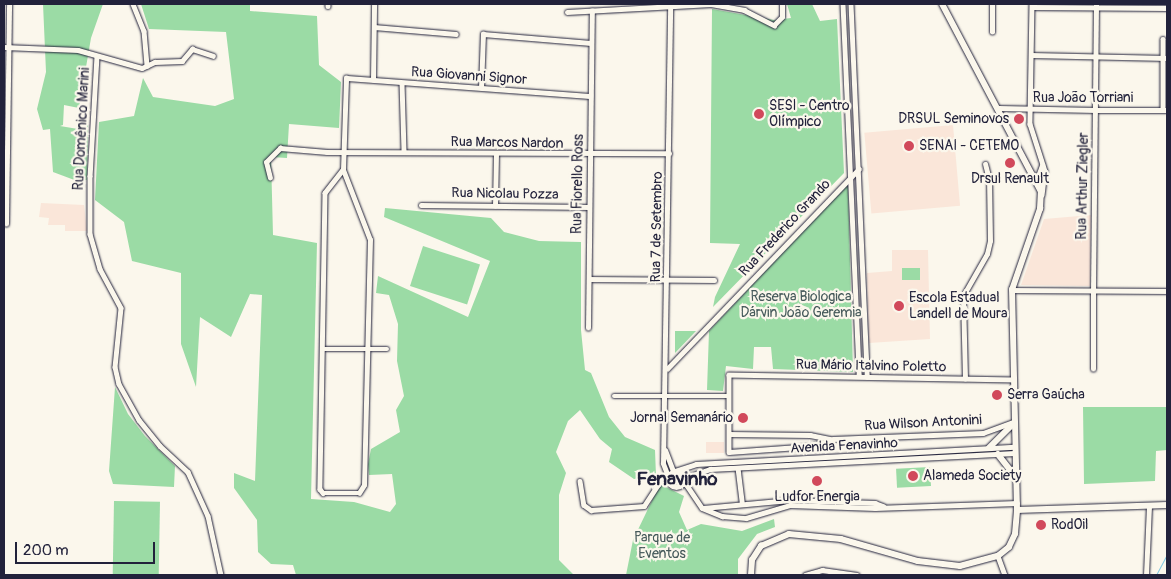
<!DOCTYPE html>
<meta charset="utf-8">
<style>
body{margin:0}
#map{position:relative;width:1171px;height:579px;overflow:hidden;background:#fbf7ec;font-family:Pangolin,sans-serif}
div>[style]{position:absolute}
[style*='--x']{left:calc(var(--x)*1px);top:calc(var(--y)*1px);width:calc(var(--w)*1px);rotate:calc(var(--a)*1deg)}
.built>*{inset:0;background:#fae6d9;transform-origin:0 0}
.green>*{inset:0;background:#9bdba5;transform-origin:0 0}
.stream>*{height:1px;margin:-0.5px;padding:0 0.5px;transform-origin:0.5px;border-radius:0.5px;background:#82c9e2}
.roads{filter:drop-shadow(0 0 1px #22223b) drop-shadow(0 0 1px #22223b)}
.minor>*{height:4.5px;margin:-2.25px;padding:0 2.25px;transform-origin:2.25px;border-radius:2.25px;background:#fbf7ec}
.tertiary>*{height:5px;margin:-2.5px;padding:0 2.5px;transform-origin:2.5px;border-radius:2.5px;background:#fbf7ec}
.tertiary>.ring{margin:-2.5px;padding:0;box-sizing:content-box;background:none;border:5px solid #fbf7ec;border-radius:50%}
.secondary>*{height:5.5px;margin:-2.75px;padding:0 2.75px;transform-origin:2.75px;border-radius:2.75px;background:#fbf7ec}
.dots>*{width:14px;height:14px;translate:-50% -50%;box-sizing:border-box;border:2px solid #fbf7ec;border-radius:50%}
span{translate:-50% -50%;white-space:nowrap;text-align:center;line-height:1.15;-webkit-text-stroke:4.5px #fbf7ec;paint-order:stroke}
.street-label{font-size:14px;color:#22223b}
.poi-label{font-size:14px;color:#22223b}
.left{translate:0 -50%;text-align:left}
.right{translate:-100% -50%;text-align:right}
.park-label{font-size:14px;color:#465a5b}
.district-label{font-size:19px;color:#22223b;font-weight:700}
.frame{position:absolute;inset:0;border:5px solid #22223b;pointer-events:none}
.scale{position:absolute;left:15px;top:542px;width:140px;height:22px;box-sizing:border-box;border:2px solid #22223b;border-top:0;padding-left:6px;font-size:15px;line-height:18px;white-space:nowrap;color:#22223b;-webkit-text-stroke:4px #fbf7ec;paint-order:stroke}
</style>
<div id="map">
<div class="built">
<div style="left:953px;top:125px;width:81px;height:89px;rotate:85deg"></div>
<div style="clip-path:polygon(41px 203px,84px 205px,87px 231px,65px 231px,65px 225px,48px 225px,49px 218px,39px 217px)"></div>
<div style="clip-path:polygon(1091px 215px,1090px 286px,1021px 285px,1044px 219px)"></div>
<div style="clip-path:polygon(892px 250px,928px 250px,930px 339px,869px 343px,867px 273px,892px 271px)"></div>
<div style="left:706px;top:442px;width:18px;height:11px"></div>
</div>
<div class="green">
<div style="clip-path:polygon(43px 4px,103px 4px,91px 38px,79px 108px,64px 105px,63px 125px,60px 126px,78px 129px,79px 125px,88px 125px,87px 180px,77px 181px,53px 172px,50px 129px,43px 130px,37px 109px,46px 72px)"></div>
<div style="clip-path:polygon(141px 4px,250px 4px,250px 11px,317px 16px,319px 65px,341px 82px,339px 128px,289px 124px,287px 158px,271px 157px,273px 235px,317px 243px,311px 499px,354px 502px,390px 512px,396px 504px,392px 474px,369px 475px,368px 464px,371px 449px,400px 432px,396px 410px,404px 396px,397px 361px,398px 324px,389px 295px,376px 293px,378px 276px,468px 317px,490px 261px,384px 217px,385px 208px,491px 218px,504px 232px,539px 241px,581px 242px,581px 330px,585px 370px,591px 373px,609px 417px,625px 437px,655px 450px,656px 476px,634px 479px,609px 462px,612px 449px,600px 439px,580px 410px,568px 421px,556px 452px,566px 473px,559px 495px,559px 560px,574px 575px,296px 575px,293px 565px,271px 564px,258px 552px,257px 520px,234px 488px,234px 473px,255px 481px,262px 295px,250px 294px,231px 337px,200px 317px,196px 387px,181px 344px,181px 273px,132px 261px,124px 222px,95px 200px,99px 122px,134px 116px,143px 78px,153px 97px,215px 106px,234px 99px,226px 32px,149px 29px)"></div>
<div style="clip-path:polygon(787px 4px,812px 4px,820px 21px,837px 19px,844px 173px,713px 307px,715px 297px,740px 244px,710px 243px,712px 9px,774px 20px,791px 18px)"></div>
<div style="clip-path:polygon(848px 183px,853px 372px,773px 369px,771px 347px,754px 347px,753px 369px,726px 366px,723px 391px,707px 390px,709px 331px)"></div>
<div style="left:423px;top:246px;width:60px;height:42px;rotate:18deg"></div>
<div style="left:902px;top:268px;width:18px;height:12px"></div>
<div style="clip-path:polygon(675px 331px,696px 331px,675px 353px)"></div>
<div style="clip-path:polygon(115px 387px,128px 414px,145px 436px,175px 466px,174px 487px,113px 484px,109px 471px)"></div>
<div style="clip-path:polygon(1083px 407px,1167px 407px,1167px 450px,1156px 451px,1155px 481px,1084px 484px)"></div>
<div style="left:930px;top:467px;width:19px;height:34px;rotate:87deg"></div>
<div style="clip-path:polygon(660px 484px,684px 496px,679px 512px,687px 530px,701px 524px,742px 531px,774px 519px,775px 527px,757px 534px,738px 559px,738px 575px,626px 575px,633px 540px)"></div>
<div style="left:114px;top:501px;width:46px;height:74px;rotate:1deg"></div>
</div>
<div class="stream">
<div style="--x:1156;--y:575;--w:24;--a:-62"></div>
</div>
<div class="roads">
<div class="minor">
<div style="--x:133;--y:4;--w:29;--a:68"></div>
<div style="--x:144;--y:31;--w:35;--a:85"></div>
<div style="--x:328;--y:4;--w:2;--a:90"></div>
<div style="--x:843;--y:4;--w:372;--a:87.5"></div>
<div style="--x:851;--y:4;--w:373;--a:87.5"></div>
<div style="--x:1032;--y:4;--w:120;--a:91"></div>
<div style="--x:1030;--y:124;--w:49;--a:72.3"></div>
<div style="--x:1045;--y:171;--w:24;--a:97"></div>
<div style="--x:1032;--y:7;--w:135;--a:0.4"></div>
<div style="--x:567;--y:12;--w:144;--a:-3.2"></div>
<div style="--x:711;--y:4;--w:34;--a:10"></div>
<div style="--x:744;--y:10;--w:34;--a:27"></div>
<div style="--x:774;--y:25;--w:11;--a:-45"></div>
<div style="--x:782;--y:17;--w:13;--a:-90"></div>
<div style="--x:374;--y:27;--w:82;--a:4.9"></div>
<div style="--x:992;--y:32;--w:28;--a:-90"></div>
<div style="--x:1163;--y:39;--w:71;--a:90"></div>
<div style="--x:4;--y:47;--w:74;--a:2.3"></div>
<div style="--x:78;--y:50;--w:66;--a:15.7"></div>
<div style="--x:142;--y:68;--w:14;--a:-25"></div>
<div style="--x:155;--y:62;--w:27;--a:-2"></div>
<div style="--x:182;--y:61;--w:16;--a:-50"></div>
<div style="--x:192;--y:49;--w:22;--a:18"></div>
<div style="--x:1031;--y:55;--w:136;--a:1.3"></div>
<div style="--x:97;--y:56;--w:120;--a:93.3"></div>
<div style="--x:90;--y:176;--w:58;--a:90"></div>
<div style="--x:90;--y:234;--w:36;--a:74"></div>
<div style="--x:100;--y:269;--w:44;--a:61.7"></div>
<div style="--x:121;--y:308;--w:59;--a:95.8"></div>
<div style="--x:115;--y:367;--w:17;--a:77"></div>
<div style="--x:119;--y:384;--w:41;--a:60.9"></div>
<div style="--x:139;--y:420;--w:33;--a:51"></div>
<div style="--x:160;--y:446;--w:38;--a:43"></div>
<div style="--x:188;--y:472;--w:48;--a:65.6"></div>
<div style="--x:208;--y:516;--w:60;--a:77.6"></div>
<div style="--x:373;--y:80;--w:76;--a:-89.2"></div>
<div style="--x:402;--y:83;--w:69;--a:88.3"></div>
<div style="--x:481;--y:88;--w:54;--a:-87.9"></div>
<div style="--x:483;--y:34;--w:108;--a:4.8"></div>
<div style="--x:999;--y:108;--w:97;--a:1.2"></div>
<div style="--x:343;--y:170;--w:29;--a:128"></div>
<div style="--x:325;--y:193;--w:296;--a:91"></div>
<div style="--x:320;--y:489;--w:5;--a:53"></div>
<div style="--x:323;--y:493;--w:36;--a:0"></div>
<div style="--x:359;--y:493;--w:9;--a:-58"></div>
<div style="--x:364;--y:485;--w:245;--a:-88.6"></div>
<div style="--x:370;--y:240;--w:75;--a:-111.1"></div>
<div style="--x:343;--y:170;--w:92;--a:-88.1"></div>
<div style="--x:346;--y:78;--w:245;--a:4.2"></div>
<div style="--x:270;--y:178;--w:16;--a:-104"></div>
<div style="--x:266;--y:162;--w:20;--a:-45"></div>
<div style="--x:280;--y:148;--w:47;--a:4.9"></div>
<div style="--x:327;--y:152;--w:342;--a:0.2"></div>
<div style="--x:1037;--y:179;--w:15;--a:-70"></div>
<div style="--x:421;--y:205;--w:168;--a:0.7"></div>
<div style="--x:495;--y:206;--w:52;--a:-88.9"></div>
<div style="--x:6;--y:224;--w:220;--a:-89.2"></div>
<div style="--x:589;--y:279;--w:125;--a:0.5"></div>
<div style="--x:588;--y:328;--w:317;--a:-89.3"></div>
<div style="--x:322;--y:349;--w:65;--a:0"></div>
<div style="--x:667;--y:369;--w:277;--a:-46.2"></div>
<div style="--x:1093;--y:369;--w:78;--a:-90"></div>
<div style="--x:965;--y:379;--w:83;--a:-91.4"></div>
<div style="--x:963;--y:296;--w:48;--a:-60.3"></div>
<div style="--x:987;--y:254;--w:13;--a:-77"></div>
<div style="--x:990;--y:241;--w:61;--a:-90.9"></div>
<div style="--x:989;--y:180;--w:16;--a:-104"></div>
<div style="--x:1012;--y:380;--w:283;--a:-179"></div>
<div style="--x:729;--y:375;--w:77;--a:90"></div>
<div style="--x:729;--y:452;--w:83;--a:-4.1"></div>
<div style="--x:812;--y:446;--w:22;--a:-18"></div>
<div style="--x:833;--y:439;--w:150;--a:-2.3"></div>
<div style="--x:983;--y:433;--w:32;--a:-20"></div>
<div style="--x:614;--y:396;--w:115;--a:0"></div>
<div style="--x:729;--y:434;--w:81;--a:0.7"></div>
<div style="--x:810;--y:435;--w:21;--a:11"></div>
<div style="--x:738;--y:468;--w:35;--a:83"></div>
<div style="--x:580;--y:481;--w:24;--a:81"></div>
<div style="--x:584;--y:505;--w:9;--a:36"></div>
<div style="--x:591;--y:510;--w:53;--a:-4.3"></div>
<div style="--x:644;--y:506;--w:30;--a:-57"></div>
<div style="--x:660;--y:481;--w:9;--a:-6"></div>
<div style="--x:684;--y:481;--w:32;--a:56"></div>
<div style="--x:702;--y:508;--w:22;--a:22"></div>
<div style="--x:722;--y:516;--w:24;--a:5"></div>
<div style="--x:746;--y:518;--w:46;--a:-16.5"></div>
<div style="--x:790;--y:505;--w:85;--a:2"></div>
<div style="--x:875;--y:508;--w:142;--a:-2"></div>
<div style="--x:703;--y:508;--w:87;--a:-5.3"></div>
<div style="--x:790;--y:500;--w:85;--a:2"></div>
<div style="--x:875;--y:503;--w:9;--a:21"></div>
<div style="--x:998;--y:556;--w:20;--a:70"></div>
<div style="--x:805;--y:575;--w:18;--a:-16"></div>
<div style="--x:822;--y:570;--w:35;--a:8"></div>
<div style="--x:1146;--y:575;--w:69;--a:-87.5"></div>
</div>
<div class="tertiary">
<div style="--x:1096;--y:110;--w:71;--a:0"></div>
<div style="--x:1012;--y:290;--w:155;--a:0.4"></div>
<div style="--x:1093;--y:291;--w:287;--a:-89.4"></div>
<div style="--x:665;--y:450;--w:22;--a:69"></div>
<div style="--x:675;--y:471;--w:22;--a:-18"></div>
<div style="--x:696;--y:464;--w:319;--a:-3.1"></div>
<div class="ring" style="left:668px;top:471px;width:11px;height:11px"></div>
<div style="--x:684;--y:478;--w:28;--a:-19"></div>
<div style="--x:710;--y:469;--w:305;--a:-3"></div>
<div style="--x:669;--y:479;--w:17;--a:-111"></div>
<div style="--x:663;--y:463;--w:459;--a:-89.1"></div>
</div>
<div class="secondary">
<div style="--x:989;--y:448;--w:34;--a:-45"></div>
<div style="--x:998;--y:454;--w:28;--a:52"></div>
<div style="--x:1017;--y:510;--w:150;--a:-1.9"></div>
<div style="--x:751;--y:575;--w:15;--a:-86"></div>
<div style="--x:752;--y:560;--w:17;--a:-57"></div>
<div style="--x:761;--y:546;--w:30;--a:-23"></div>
<div style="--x:789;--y:534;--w:52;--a:5.5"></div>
<div style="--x:841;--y:539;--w:80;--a:15.9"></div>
<div style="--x:918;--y:561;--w:42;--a:6.8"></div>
<div style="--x:960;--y:566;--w:39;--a:-15"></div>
<div style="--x:998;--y:556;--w:14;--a:-39"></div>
<div style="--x:1009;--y:547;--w:14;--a:-65"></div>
<div style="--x:1015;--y:534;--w:24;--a:-85"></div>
<div style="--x:1017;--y:510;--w:220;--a:-91.3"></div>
<div style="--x:1012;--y:290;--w:86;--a:-70.9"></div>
<div style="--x:1040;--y:209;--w:17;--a:-87"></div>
<div style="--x:1041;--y:192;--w:212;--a:-117.8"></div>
</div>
</div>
<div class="dots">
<div style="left:759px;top:114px;background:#d1495b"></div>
<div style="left:1019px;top:119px;background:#d1495b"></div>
<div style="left:909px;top:146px;background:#d1495b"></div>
<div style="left:1010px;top:163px;background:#d1495b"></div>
<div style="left:899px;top:306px;background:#d1495b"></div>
<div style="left:997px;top:395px;background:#d1495b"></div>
<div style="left:743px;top:418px;background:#d1495b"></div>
<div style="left:913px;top:476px;background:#d1495b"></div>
<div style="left:817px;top:481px;background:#d1495b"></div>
<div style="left:1041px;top:525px;background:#d1495b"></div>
</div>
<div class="street-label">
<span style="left:469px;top:76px;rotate:4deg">Rua Giovanni Signor</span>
<span style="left:1083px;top:98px">Rua João Torriani</span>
<span style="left:82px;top:129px;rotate:-87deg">Rua Domênico Marini</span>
<span style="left:507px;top:143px;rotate:1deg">Rua Marcos Nardon</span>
<span style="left:578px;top:184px;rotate:-89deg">Rua Fiorello Ross</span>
<span style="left:1083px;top:186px;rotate:-89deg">Rua Arthur Ziegler</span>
<span style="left:505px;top:194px;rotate:1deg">Rua Nicolau Pozza</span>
<span style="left:657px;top:227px;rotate:-89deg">Rua 7 de Setembro</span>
<span style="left:785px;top:228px;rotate:-47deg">Rua Frederico Grando</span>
<span style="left:871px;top:366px;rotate:1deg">Rua Mário Italvino Poletto</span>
<span style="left:923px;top:423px;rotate:-3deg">Rua Wilson Antonini</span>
<span style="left:844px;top:446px;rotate:-3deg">Avenida Fenavinho</span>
</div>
<div class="poi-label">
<span class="left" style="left:769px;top:114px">SESI - Centro<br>Olímpico</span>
<span class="right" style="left:1009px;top:119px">DRSUL Seminovos</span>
<span class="left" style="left:919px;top:146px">SENAI - CETEMO</span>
<span style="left:1010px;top:179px">Drsul Renault</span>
<span class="left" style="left:909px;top:306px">Escola Estadual<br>Landell de Moura</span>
<span class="left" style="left:1007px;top:395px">Serra Gaúcha</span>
<span class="right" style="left:733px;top:418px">Jornal Semanário</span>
<span class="left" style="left:923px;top:476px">Alameda Society</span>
<span style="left:817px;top:497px">Ludfor Energia</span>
<span class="left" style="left:1051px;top:525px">RodOil</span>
</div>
<div class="park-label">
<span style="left:801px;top:305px">Reserva Biologica<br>Dárvin João Geremia</span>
<span style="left:662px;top:546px">Parque de<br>Eventos</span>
</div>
<div class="district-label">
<span style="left:677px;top:480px">Fenavinho</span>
</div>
<div class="frame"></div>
<div class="scale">200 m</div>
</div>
